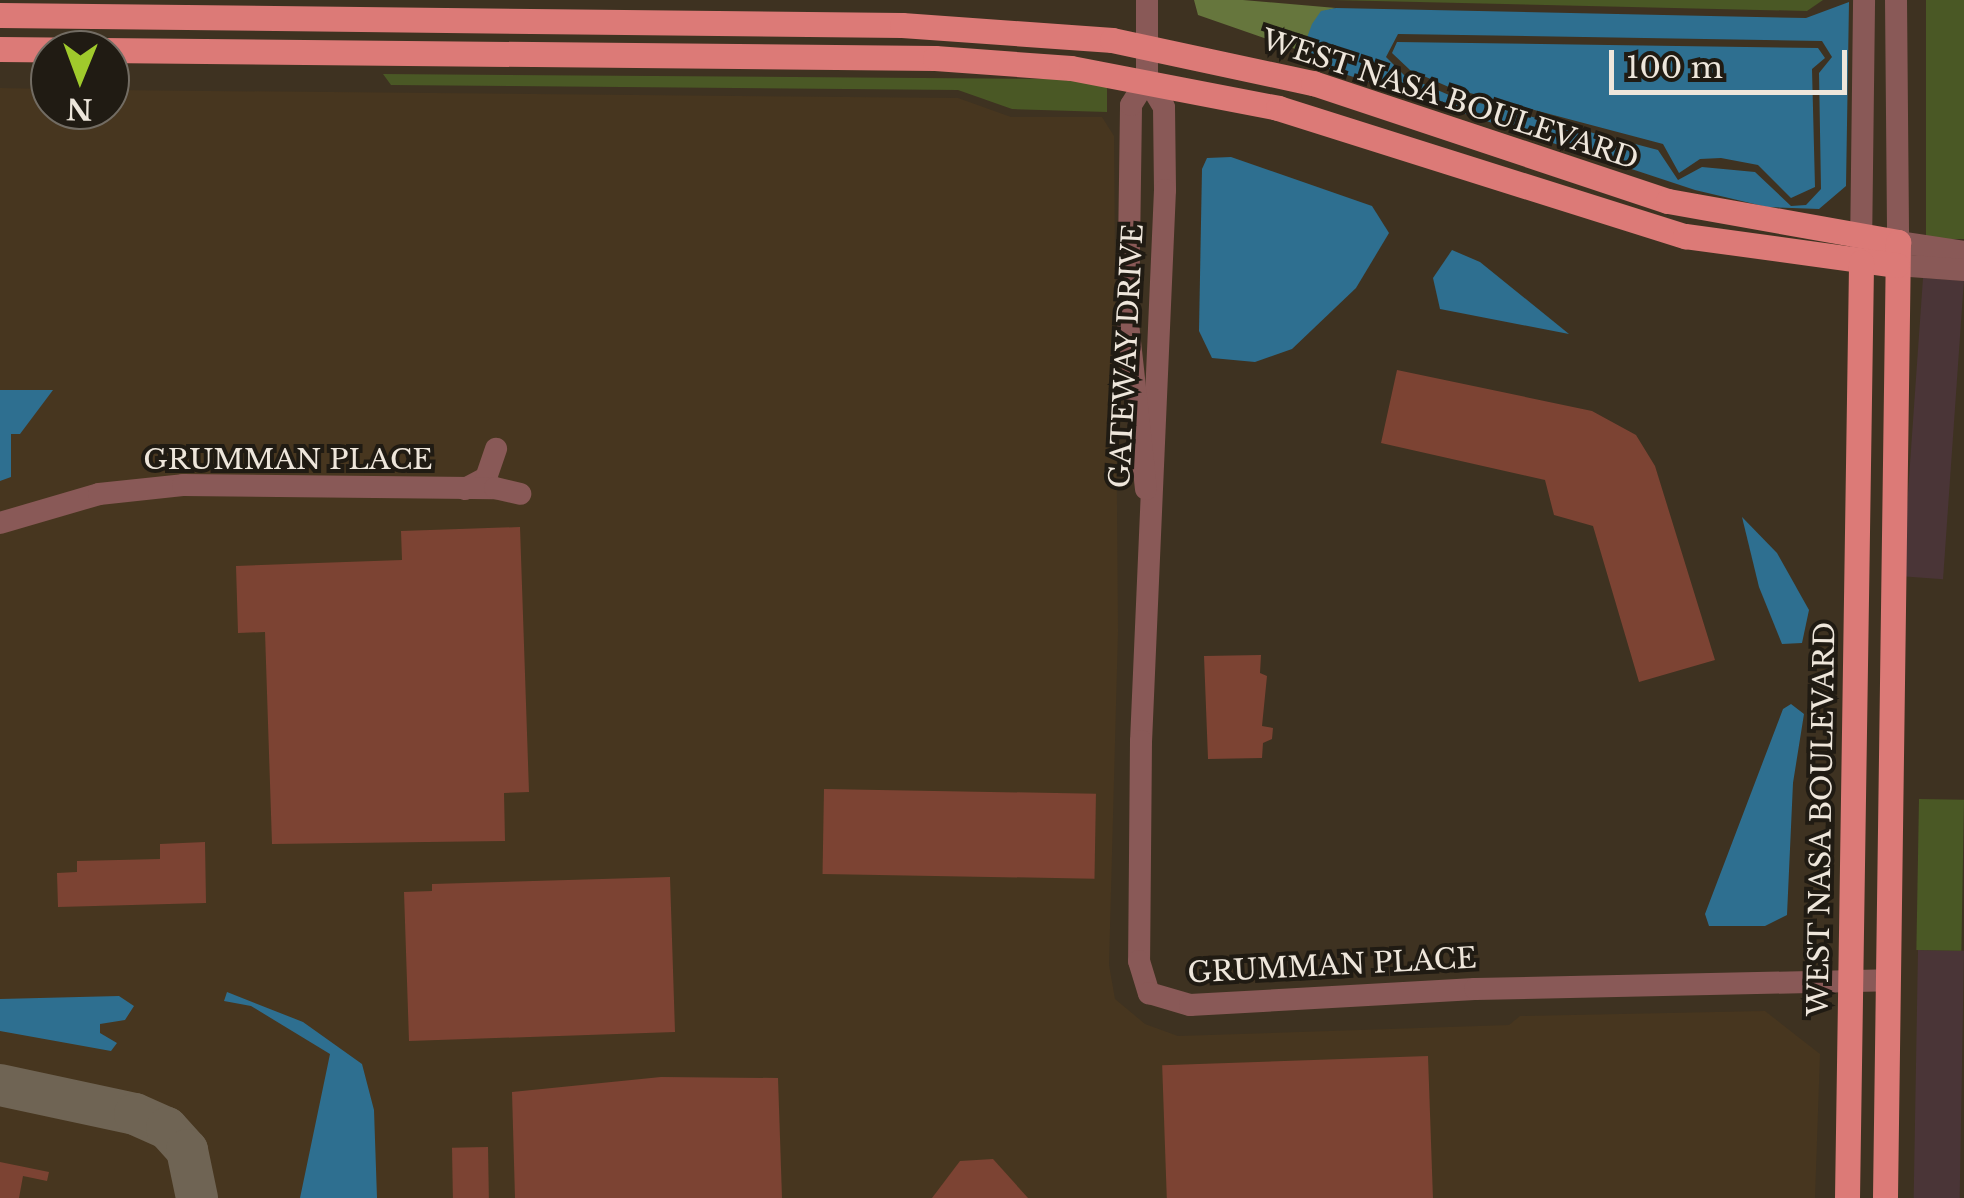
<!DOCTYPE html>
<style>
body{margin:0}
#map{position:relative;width:1964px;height:1198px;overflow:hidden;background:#3e3221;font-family:"Libre Baskerville",serif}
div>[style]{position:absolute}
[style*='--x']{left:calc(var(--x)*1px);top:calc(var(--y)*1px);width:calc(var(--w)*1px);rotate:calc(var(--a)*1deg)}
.commercial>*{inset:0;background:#4a3537;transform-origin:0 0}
.built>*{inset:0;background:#47361f}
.green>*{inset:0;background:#4a5825;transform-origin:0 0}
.forest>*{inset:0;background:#66763d}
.water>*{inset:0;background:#2e6f90}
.taxiway>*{height:42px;margin:-21px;padding:0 21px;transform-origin:21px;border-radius:21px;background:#6f6454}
.building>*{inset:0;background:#7c4333;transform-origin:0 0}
.minor>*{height:22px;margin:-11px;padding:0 11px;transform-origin:11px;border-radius:11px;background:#895957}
.major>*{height:25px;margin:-12.5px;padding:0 12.5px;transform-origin:12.5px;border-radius:12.5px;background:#dc7a77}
span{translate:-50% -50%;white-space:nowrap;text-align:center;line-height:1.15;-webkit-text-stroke:8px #201b13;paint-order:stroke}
.street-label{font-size:28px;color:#eee6db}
.north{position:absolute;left:30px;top:30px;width:100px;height:100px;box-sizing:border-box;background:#201b13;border:2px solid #726c63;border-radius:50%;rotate:181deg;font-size:28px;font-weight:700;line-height:40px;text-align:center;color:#eee6db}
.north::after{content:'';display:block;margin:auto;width:35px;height:45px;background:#a0ca2c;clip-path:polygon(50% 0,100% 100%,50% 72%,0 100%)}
.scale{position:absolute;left:1609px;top:50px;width:238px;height:45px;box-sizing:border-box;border:5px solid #eee6db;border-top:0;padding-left:12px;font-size:30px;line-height:35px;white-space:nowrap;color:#eee6db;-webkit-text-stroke:8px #201b13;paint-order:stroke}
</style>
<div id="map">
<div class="commercial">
<div style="left:1923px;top:278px;width:41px;height:299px;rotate:4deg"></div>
<div style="left:1918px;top:950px;width:46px;height:248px;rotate:1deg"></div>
</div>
<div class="built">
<div style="clip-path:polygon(0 88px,50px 89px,50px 110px,110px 110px,110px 90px,958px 98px,1011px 117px,1102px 117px,1114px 136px,1118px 631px,1109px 965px,1115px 999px,1145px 1024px,1178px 1036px,1509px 1025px,1520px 1016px,1765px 1011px,1820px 1054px,1815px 1198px,0 1198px)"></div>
</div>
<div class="green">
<div style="clip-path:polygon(1331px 0,1823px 0,1807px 11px)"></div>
<div style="left:1926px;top:0;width:38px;height:239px"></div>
<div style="clip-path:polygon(383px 74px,1059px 79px,1107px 85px,1107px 112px,1012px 109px,958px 90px,391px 85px)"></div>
<div style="left:1919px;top:799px;width:45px;height:151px;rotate:1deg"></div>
</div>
<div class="forest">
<div style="clip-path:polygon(1194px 0,1243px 0,1336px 8px,1321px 12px,1301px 51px,1198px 15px)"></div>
</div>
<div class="water">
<div style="clip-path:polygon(evenodd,1849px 2px,1846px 186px,1819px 209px,1767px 207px,1695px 190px,1299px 59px,1312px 24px,1321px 11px,1336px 8px,1806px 18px,1849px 2px,1398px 34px,1822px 41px,1832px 57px,1819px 73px,1821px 189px,1806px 205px,1791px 206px,1755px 172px,1702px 167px,1678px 180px,1658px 150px,1449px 95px,1405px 76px,1386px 57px,1398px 34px)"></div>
<div style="clip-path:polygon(1397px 42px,1818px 48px,1825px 58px,1812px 69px,1815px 187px,1791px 198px,1758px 165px,1721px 158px,1700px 159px,1679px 173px,1663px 144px,1451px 88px,1410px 70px,1392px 53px)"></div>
<div style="clip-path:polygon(1231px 157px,1372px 206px,1389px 233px,1356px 288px,1292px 349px,1255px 362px,1212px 358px,1199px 331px,1202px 169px,1207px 158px)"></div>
<div style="clip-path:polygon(1452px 250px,1480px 262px,1569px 334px,1440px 309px,1433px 278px)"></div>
<div style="clip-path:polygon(0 390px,53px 390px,20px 434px,11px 434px,11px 477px,0 481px)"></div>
<div style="clip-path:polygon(1742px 517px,1777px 553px,1809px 610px,1802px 643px,1782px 644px,1759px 587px)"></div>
<div style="clip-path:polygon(1791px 704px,1804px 714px,1793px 783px,1787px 915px,1765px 926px,1709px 926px,1705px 914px,1783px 709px)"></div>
<div style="clip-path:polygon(227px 992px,303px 1022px,362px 1064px,374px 1110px,377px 1198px,300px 1198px,330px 1054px,251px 1006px,224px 1001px)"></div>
<div style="clip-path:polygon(119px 996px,134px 1006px,125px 1020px,100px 1024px,100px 1033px,117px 1043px,111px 1051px,0 1031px,0 999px)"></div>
</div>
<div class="taxiway">
<div style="--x:0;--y:1085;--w:138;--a:12.1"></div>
<div style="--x:135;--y:1114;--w:35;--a:24"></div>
<div style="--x:167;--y:1128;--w:30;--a:48"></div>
<div style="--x:187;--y:1150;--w:49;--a:78.2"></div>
</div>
<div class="building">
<div style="clip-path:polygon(1397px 370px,1592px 411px,1636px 435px,1655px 466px,1715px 660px,1639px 682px,1593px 526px,1554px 515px,1545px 480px,1381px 443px)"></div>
<div style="clip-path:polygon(520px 527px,529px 792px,504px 793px,505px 841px,272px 844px,265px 632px,238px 633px,236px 566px,402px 560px,401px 531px)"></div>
<div style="clip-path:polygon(1261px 655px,1260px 673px,1267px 676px,1262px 726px,1273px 728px,1272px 739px,1263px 743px,1262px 758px,1208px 759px,1204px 656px)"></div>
<div style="left:824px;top:789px;width:272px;height:85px;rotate:1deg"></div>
<div style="clip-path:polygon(205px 842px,206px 903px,58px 907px,57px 873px,77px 872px,77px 861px,160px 859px,160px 844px)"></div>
<div style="clip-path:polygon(670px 877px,675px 1032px,409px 1041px,404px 892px,432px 891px,432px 884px)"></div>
<div style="left:1428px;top:1056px;width:142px;height:266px;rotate:88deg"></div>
<div style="clip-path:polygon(661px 1077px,778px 1078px,782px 1198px,515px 1198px,512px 1092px)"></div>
<div style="left:488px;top:1147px;width:51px;height:36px;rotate:89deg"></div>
<div style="clip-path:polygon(993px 1159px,1028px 1198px,932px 1198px,960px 1161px)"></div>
<div style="clip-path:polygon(0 1162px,49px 1172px,47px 1181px,23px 1176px,19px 1198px,0 1198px)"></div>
</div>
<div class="minor">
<div style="--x:1147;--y:0;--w:79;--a:90"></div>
<div style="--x:1147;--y:79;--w:33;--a:59"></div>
<div style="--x:1164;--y:107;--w:83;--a:89.3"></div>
<div style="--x:1165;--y:190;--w:552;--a:92.49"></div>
<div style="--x:1141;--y:741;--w:220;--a:90.5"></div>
<div style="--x:1139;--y:961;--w:34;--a:73"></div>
<div style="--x:1149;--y:993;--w:43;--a:16.3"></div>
<div style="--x:1190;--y:1005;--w:285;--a:-3.2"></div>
<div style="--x:1475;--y:989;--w:413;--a:-1.2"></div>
<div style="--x:1896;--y:0;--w:242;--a:89.5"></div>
<div style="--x:1898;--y:242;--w:67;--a:8.6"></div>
<div style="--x:1861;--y:251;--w:251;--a:-89.3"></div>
<div style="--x:1897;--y:265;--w:67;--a:4.3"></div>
<div style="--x:465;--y:489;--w:24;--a:-28"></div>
<div style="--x:486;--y:478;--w:31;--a:-71"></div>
<div style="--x:1146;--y:489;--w:168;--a:-96.2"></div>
<div style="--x:1128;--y:322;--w:217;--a:-89.2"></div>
<div style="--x:1131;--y:105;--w:31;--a:-58"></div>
<div style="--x:0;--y:523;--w:103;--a:-16.3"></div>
<div style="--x:99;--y:494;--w:84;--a:-6.1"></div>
<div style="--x:183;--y:485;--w:312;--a:0.6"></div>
<div style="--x:495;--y:488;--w:26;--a:13"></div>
</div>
<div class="major">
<div style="--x:0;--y:15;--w:902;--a:0.64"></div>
<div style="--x:902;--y:25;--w:211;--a:4.1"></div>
<div style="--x:1112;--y:40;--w:206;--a:12.1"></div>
<div style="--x:1313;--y:83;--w:374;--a:18.4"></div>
<div style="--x:1668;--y:201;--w:234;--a:10.1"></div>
<div style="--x:1898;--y:242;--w:956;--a:90.78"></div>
<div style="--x:0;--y:49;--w:935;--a:0.55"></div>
<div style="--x:935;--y:58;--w:136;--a:4.2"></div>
<div style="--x:1071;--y:68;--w:211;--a:10.9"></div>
<div style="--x:1278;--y:108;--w:427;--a:17.5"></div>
<div style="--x:1685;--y:236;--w:214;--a:7.8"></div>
<div style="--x:1847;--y:1198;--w:936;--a:-89.14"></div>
</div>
<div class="street-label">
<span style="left:1450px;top:100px;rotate:18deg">WEST NASA BOULEVARD</span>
<span style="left:1127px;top:356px;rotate:-87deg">GATEWAY DRIVE</span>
<span style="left:288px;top:460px">GRUMMAN PLACE</span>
<span style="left:1822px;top:819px;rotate:-89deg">WEST NASA BOULEVARD</span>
<span style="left:1332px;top:966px;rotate:-3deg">GRUMMAN PLACE</span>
</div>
<div class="north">N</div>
<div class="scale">100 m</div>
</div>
